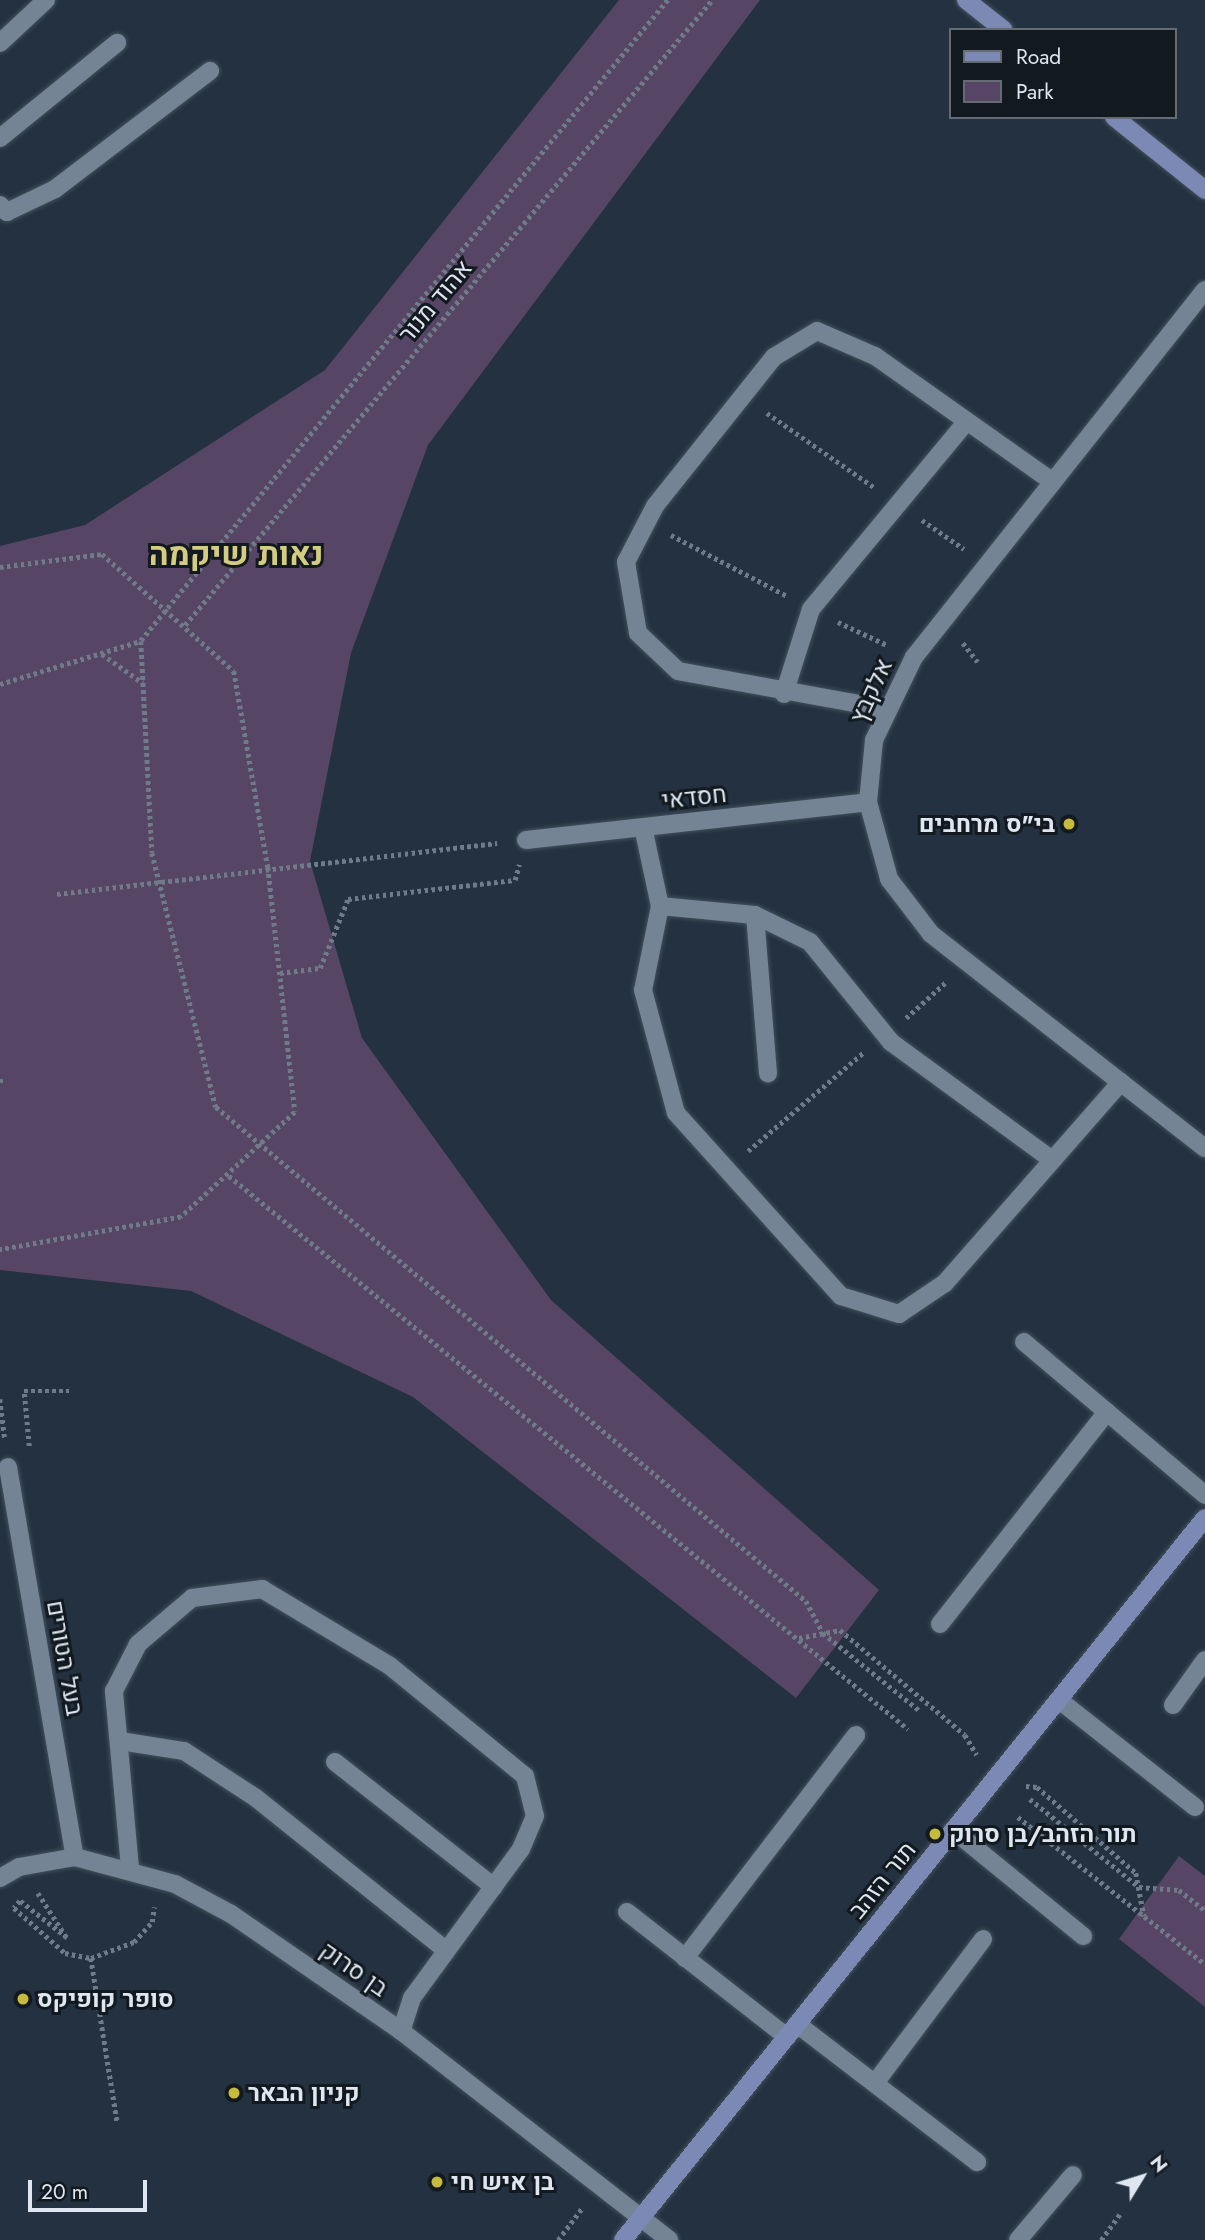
<!DOCTYPE html>
<meta charset="utf-8">
<style>
body{margin:0}
#map{position:relative;width:1205px;height:2240px;overflow:hidden;background:#233140;font-family:Jost,Heebo,sans-serif}
div>[style]{position:absolute}
[style*='--x']{left:calc(var(--x)*1px);top:calc(var(--y)*1px);width:calc(var(--w)*1px);rotate:calc(var(--a)*1deg)}
.green>*{inset:0;background:#564565}
.path>*{height:4.5px;margin-top:-2.25px;transform-origin:0;background:repeating-linear-gradient(90deg,#6f7b88 0 3.5px,transparent 0 7px)}
.roads{filter:drop-shadow(0 0 2px #434f5b) drop-shadow(0 0 2px #434f5b)}
.lane>*{height:18px;margin:-9px;padding:0 9px;transform-origin:9px;border-radius:9px;background:#748495}
.street>*{height:18px;margin:-9px;padding:0 9px;transform-origin:9px;border-radius:9px;background:#748495}
.secondary>*{height:18px;margin:-9px;padding:0 9px;transform-origin:9px;border-radius:9px;background:#7c89b4}
.dots>*{width:19px;height:19px;translate:-50% -50%;box-sizing:border-box;border:4px solid #12191f;border-radius:50%}
span{translate:-50% -50%;white-space:nowrap;text-align:center;line-height:1.15;-webkit-text-stroke:6px #12191f;paint-order:stroke}
.street-label{font-size:24px;color:#dee7f1}
.poi-label{font-size:24px;color:#dee7f1;font-weight:700}
.right{translate:-100% -50%;text-align:right}
.left{translate:0 -50%;text-align:left}
.district-label{font-size:32px;color:#d4cd7f;font-weight:700}
.legend{position:absolute;left:949px;top:28px;width:228px;height:91px;box-sizing:border-box;background:#12191f;border:2px solid #646b73;margin:0;padding:9px 12px;list-style:none;font-size:21px;color:#dee7f1}
.legend li{display:flex;align-items:center;gap:14px;height:35px}
.legend b{width:35px;border:2px solid #646b73}
.north{position:absolute;left:1107px;top:2142px;width:70px;height:70px;-webkit-text-stroke:5px #12191f;paint-order:stroke;rotate:52deg;font-size:19px;font-weight:700;line-height:28px;text-align:center;color:#dee7f1}
.north::after{content:'';display:block;margin:auto;width:24px;height:32px;background:#dee7f1;clip-path:polygon(50% 0,100% 100%,50% 72%,0 100%)}
.scale{position:absolute;left:28px;top:2180px;width:119px;height:32px;box-sizing:border-box;border:4px solid #dee7f1;border-top:0;padding-left:9px;font-size:21px;line-height:24px;white-space:nowrap;color:#dee7f1;-webkit-text-stroke:5px #12191f;paint-order:stroke}
</style>
<div id="map">
<div class="green">
<div style="clip-path:polygon(619px 0,760px 0,428px 445px,351px 653px,310px 861px,362px 1038px,551px 1300px,879px 1590px,796px 1698px,413px 1397px,191px 1291px,0 1270px,0 546px,85px 525px,325px 370px)"></div>
<div style="clip-path:polygon(1179px 1856px,1205px 1876px,1205px 2007px,1119px 1939px)"></div>
</div>
<div class="path">
<div style="--x:668;--y:0;--w:830;--a:129.43"></div>
<div style="--x:141;--y:641;--w:212;--a:87"></div>
<div style="--x:152;--y:853;--w:262;--a:75.9"></div>
<div style="--x:216;--y:1107;--w:770;--a:39.94"></div>
<div style="--x:806;--y:1601;--w:36;--a:62"></div>
<div style="--x:823;--y:1633;--w:124;--a:38.8"></div>
<div style="--x:767;--y:413;--w:130;--a:34.7"></div>
<div style="--x:922;--y:520;--w:51;--a:34.6"></div>
<div style="--x:671;--y:535;--w:131;--a:27.7"></div>
<div style="--x:0;--y:567;--w:103;--a:-7.3"></div>
<div style="--x:102;--y:554;--w:176;--a:41.6"></div>
<div style="--x:234;--y:671;--w:199;--a:80.2"></div>
<div style="--x:268;--y:867;--w:246;--a:83.7"></div>
<div style="--x:295;--y:1112;--w:155;--a:137.4"></div>
<div style="--x:181;--y:1217;--w:184;--a:169.7"></div>
<div style="--x:838;--y:622;--w:54;--a:25.1"></div>
<div style="--x:185;--y:625;--w:818;--a:-49.86"></div>
<div style="--x:963;--y:643;--w:24;--a:52"></div>
<div style="--x:102;--y:654;--w:50;--a:35.3"></div>
<div style="--x:0;--y:684;--w:147;--a:-17"></div>
<div style="--x:57;--y:894;--w:443;--a:-6.6"></div>
<div style="--x:280;--y:973;--w:40;--a:-7.1"></div>
<div style="--x:320;--y:968;--w:74;--a:-67.9"></div>
<div style="--x:348;--y:899;--w:168;--a:-6.5"></div>
<div style="--x:515;--y:880;--w:16;--a:-75"></div>
<div style="--x:906;--y:1018;--w:54;--a:-42"></div>
<div style="--x:0;--y:1081;--w:6;--a:0"></div>
<div style="--x:748;--y:1151;--w:153;--a:-40.5"></div>
<div style="--x:229;--y:1176;--w:876;--a:39.16"></div>
<div style="--x:0;--y:1399;--w:41;--a:83"></div>
<div style="--x:29;--y:1446;--w:55;--a:-95.2"></div>
<div style="--x:24;--y:1391;--w:45;--a:0"></div>
<div style="--x:799;--y:1638;--w:42;--a:-11"></div>
<div style="--x:840;--y:1630;--w:163;--a:40"></div>
<div style="--x:965;--y:1735;--w:23;--a:59"></div>
<div style="--x:1026;--y:1786;--w:11;--a:5"></div>
<div style="--x:1037;--y:1787;--w:131;--a:41"></div>
<div style="--x:1136;--y:1873;--w:44;--a:79.5"></div>
<div style="--x:1030;--y:1799;--w:140;--a:38.9"></div>
<div style="--x:1139;--y:1887;--w:40;--a:4.3"></div>
<div style="--x:1179;--y:1890;--w:33;--a:38"></div>
<div style="--x:1018;--y:1817;--w:238;--a:38.2"></div>
<div style="--x:38;--y:1893;--w:54;--a:57.2"></div>
<div style="--x:67;--y:1938;--w:60;--a:-141.8"></div>
<div style="--x:20;--y:1901;--w:9;--a:131"></div>
<div style="--x:14;--y:1908;--w:68;--a:41.4"></div>
<div style="--x:65;--y:1953;--w:26;--a:11"></div>
<div style="--x:91;--y:1958;--w:46;--a:-20.4"></div>
<div style="--x:134;--y:1942;--w:27;--a:-48"></div>
<div style="--x:152;--y:1922;--w:15;--a:-82"></div>
<div style="--x:91;--y:1958;--w:165;--a:80.9"></div>
<div style="--x:558;--y:2240;--w:40;--a:-53"></div>
<div style="--x:1101;--y:2240;--w:32;--a:-54"></div>
</div>
<div class="roads">
<div class="lane">
<div style="--x:0;--y:43;--w:63;--a:-43.1"></div>
<div style="--x:0;--y:138;--w:151;--a:-39.1"></div>
<div style="--x:0;--y:205;--w:10;--a:45"></div>
<div style="--x:7;--y:212;--w:53;--a:-25.6"></div>
<div style="--x:55;--y:189;--w:195;--a:-37.3"></div>
<div style="--x:784;--y:694;--w:89;--a:-72.4"></div>
<div style="--x:811;--y:609;--w:243;--a:-50.3"></div>
<div style="--x:887;--y:709;--w:212;--a:-169.7"></div>
<div style="--x:678;--y:671;--w:55;--a:-136.5"></div>
<div style="--x:638;--y:633;--w:72;--a:-99.6"></div>
<div style="--x:626;--y:562;--w:63;--a:-62.6"></div>
<div style="--x:655;--y:506;--w:191;--a:-51.4"></div>
<div style="--x:774;--y:357;--w:50;--a:-31.2"></div>
<div style="--x:817;--y:331;--w:63;--a:23.3"></div>
<div style="--x:875;--y:356;--w:214;--a:35.3"></div>
<div style="--x:643;--y:827;--w:81;--a:77.9"></div>
<div style="--x:660;--y:906;--w:86;--a:101.4"></div>
<div style="--x:643;--y:990;--w:127;--a:75"></div>
<div style="--x:676;--y:1113;--w:246;--a:48"></div>
<div style="--x:841;--y:1296;--w:61;--a:17.2"></div>
<div style="--x:899;--y:1314;--w:55;--a:-34"></div>
<div style="--x:945;--y:1283;--w:267;--a:-48.8"></div>
<div style="--x:660;--y:906;--w:95;--a:5.4"></div>
<div style="--x:755;--y:915;--w:61;--a:26.1"></div>
<div style="--x:810;--y:942;--w:129;--a:51"></div>
<div style="--x:891;--y:1042;--w:200;--a:36.2"></div>
<div style="--x:755;--y:915;--w:159;--a:85.3"></div>
<div style="--x:1024;--y:1342;--w:237;--a:40.2"></div>
<div style="--x:940;--y:1624;--w:270;--a:-51.8"></div>
<div style="--x:1059;--y:1700;--w:173;--a:38.2"></div>
<div style="--x:1173;--y:1705;--w:55;--a:-54.6"></div>
<div style="--x:120;--y:1741;--w:65;--a:8.9"></div>
<div style="--x:184;--y:1751;--w:86;--a:33.1"></div>
<div style="--x:256;--y:1798;--w:243;--a:38.7"></div>
<div style="--x:335;--y:1762;--w:202;--a:38.2"></div>
<div style="--x:953;--y:1830;--w:168;--a:39.2"></div>
<div style="--x:130;--y:1868;--w:178;--a:-95.2"></div>
<div style="--x:114;--y:1691;--w:53;--a:-62.9"></div>
<div style="--x:138;--y:1644;--w:71;--a:-40.4"></div>
<div style="--x:192;--y:1598;--w:71;--a:-7.3"></div>
<div style="--x:262;--y:1589;--w:149;--a:31"></div>
<div style="--x:390;--y:1666;--w:174;--a:39.2"></div>
<div style="--x:525;--y:1776;--w:41;--a:76"></div>
<div style="--x:535;--y:1816;--w:36;--a:113"></div>
<div style="--x:521;--y:1849;--w:185;--a:126.2"></div>
<div style="--x:412;--y:1998;--w:35;--a:108"></div>
<div style="--x:627;--y:1912;--w:203;--a:38"></div>
<div style="--x:685;--y:1958;--w:281;--a:-52.5"></div>
<div style="--x:797;--y:2024;--w:227;--a:37.5"></div>
<div style="--x:875;--y:2083;--w:180;--a:-53.1"></div>
<div style="--x:1018;--y:2240;--w:85;--a:-49.8"></div>
</div>
<div class="street">
<div style="--x:1205;--y:290;--w:468;--a:128.4"></div>
<div style="--x:914;--y:657;--w:92;--a:115.7"></div>
<div style="--x:874;--y:740;--w:62;--a:95.5"></div>
<div style="--x:868;--y:802;--w:80;--a:74.7"></div>
<div style="--x:889;--y:879;--w:69;--a:52.6"></div>
<div style="--x:931;--y:934;--w:348;--a:38"></div>
<div style="--x:526;--y:840;--w:344;--a:-6.3"></div>
<div style="--x:8;--y:1467;--w:396;--a:80.3"></div>
<div style="--x:0;--y:1878;--w:22;--a:-30"></div>
<div style="--x:19;--y:1867;--w:57;--a:-10.1"></div>
<div style="--x:75;--y:1857;--w:104;--a:15.1"></div>
<div style="--x:175;--y:1884;--w:64;--a:28.2"></div>
<div style="--x:231;--y:1914;--w:206;--a:34.5"></div>
<div style="--x:401;--y:2031;--w:340;--a:37.9"></div>
</div>
<div class="secondary">
<div style="--x:966;--y:0;--w:48;--a:38.3"></div>
<div style="--x:1114;--y:117;--w:117;--a:38.7"></div>
<div style="--x:623;--y:2240;--w:927;--a:-51.13"></div>
</div>
</div>
<div class="dots">
<div style="left:1069px;top:824px;background:#c7bb3b"></div>
<div style="left:935px;top:1834px;background:#c7bb3b"></div>
<div style="left:23px;top:1999px;background:#c7bb3b"></div>
<div style="left:234px;top:2093px;background:#c7bb3b"></div>
<div style="left:437px;top:2182px;background:#c7bb3b"></div>
</div>
<div class="street-label">
<span style="left:435px;top:301px;rotate:-50deg">אהוד מנור</span>
<span style="left:871px;top:691px;rotate:-65deg">אלקבץ</span>
<span style="left:694px;top:797px;rotate:-6deg">חסדאי</span>
<span style="left:65px;top:1658px;rotate:80deg">בעל הטורים</span>
<span style="left:882px;top:1880px;rotate:-51deg">תור הזהב</span>
<span style="left:354px;top:1969px;rotate:35deg">בן סרוק</span>
</div>
<div class="poi-label">
<span class="right" style="left:1055px;top:824px">בי"ס מרחבים</span>
<span class="left" style="left:949px;top:1834px">תור הזהב/בן סרוק</span>
<span class="left" style="left:37px;top:1999px">סופר קופיקס</span>
<span class="left" style="left:248px;top:2093px">קניון הבאר</span>
<span class="left" style="left:451px;top:2182px">בן איש חי</span>
</div>
<div class="district-label">
<span style="left:236px;top:554px">נאות שיקמה</span>
</div>
<ul class="legend">
<li><b style="height:9px;background:#7c89b4"></b>Road</li>
<li><b style="height:19px;background:#564565"></b>Park</li>
</ul>
<div class="north">N</div>
<div class="scale">20 m</div>
</div>
